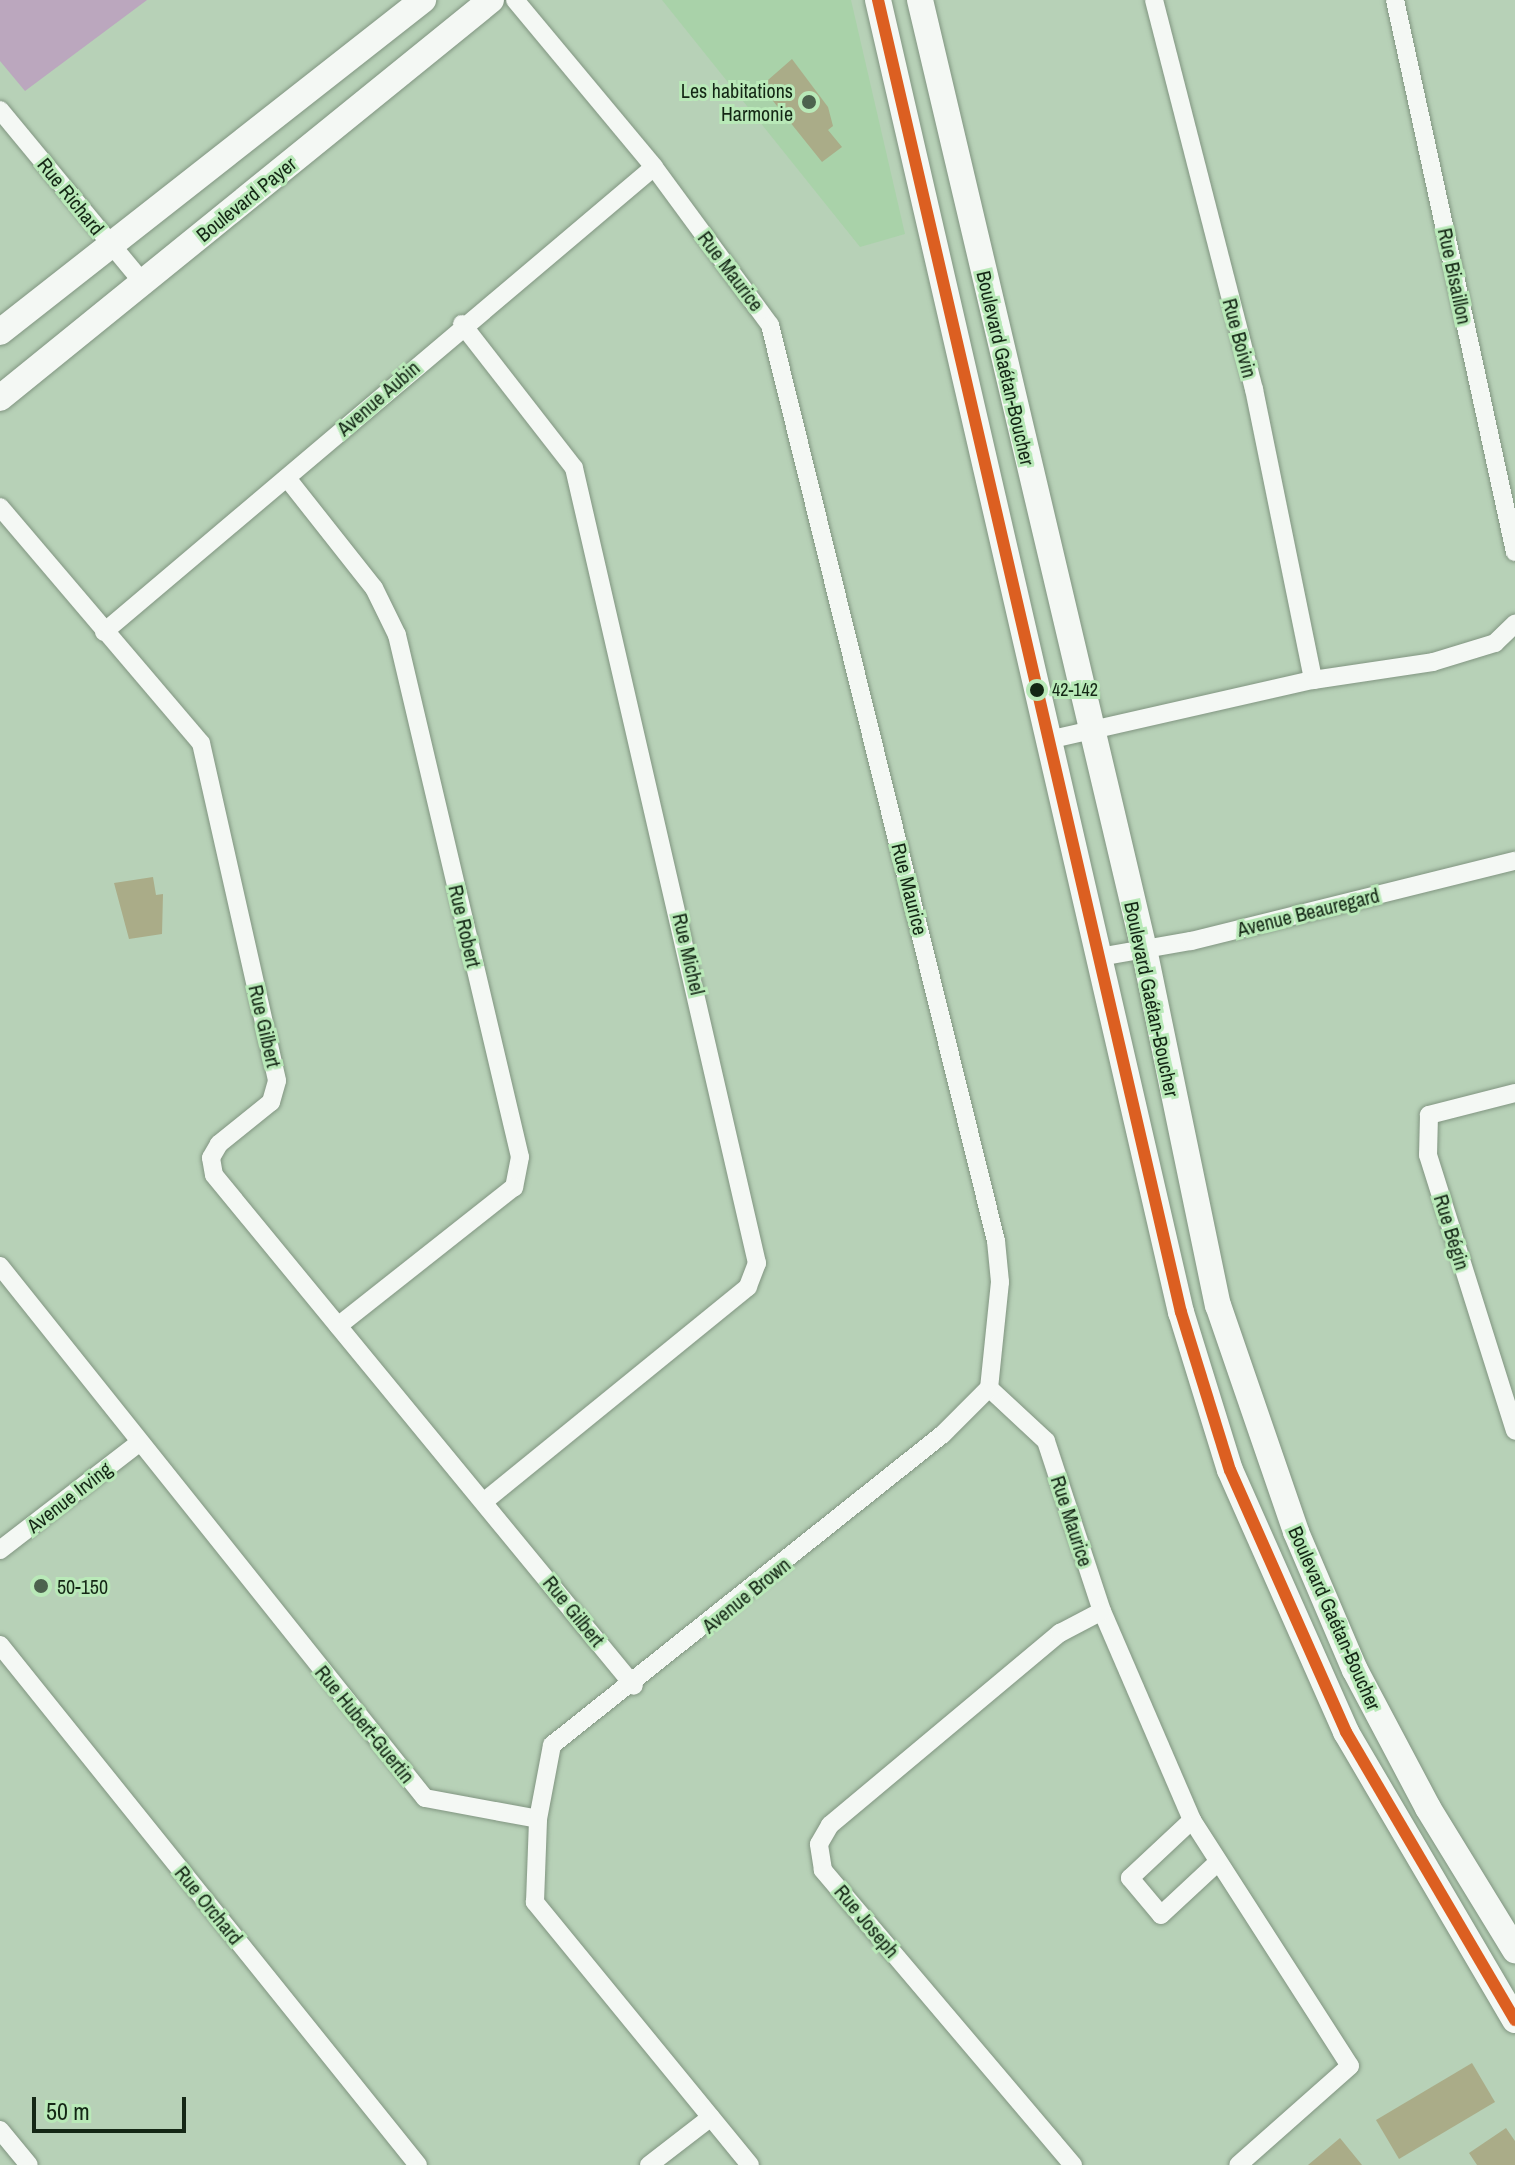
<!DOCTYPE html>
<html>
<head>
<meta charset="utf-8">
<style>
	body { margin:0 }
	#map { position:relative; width:1515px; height:2165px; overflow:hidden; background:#b7d1b7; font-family:"Archivo Narrow",sans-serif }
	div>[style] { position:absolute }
	.built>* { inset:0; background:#a9d2a9 }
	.green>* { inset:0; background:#bba7be }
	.building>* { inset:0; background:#aaac88 }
	.roads { filter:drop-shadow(0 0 2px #819581) drop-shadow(0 0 2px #819581) }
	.street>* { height:18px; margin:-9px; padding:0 9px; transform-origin:9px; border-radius:9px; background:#f4f8f4 }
	.secondary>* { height:26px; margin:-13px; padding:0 13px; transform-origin:13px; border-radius:13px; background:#f4f8f4 }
	.bus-1>* { height:12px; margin:-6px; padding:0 6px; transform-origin:6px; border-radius:6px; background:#dc5f21 }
	.dots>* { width:22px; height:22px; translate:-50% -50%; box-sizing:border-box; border:4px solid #b9e9b8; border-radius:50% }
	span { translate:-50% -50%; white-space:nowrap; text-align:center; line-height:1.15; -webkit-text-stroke:6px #b9e9b8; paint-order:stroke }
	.bus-label { font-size:18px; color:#142715 }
	.left { translate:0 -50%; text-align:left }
	.poi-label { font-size:20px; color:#142715 }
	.right { translate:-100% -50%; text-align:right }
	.street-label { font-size:20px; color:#142715 }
	.scale { position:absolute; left:32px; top:2097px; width:154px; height:36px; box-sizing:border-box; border:4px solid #142715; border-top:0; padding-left:10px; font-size:24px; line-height:28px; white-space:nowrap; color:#142715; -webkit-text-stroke:6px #b9e9b8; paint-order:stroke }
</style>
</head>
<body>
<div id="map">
	<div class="built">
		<div style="clip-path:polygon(662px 0,851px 0,905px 234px,860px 247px)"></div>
	</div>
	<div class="green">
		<div style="clip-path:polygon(0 0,147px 0,25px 91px,0 61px)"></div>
	</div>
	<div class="building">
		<div style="clip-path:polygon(792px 59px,828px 107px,833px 126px,828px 130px,842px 147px,822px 162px,761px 86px)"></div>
		<div style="clip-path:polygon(153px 877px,156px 895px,163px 894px,162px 934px,129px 939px,114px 883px)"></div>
		<div style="clip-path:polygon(1472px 2063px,1495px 2102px,1399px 2159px,1376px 2120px)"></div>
		<div style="clip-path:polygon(1506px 2128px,1515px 2141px,1515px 2165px,1477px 2165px,1469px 2153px)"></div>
		<div style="clip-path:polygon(1340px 2138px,1362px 2165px,1308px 2165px)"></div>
	</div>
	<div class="roads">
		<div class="street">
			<div style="left:515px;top:0;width:217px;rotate:50.2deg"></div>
			<div style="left:654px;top:167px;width:196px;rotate:53.7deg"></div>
			<div style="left:770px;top:325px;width:943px;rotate:76.14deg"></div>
			<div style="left:996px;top:1241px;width:41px;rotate:84.4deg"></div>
			<div style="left:1000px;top:1282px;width:107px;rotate:95.9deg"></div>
			<div style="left:1154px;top:0;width:402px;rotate:75.6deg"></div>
			<div style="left:1254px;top:389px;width:297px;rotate:78.5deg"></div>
			<div style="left:1395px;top:0;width:565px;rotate:77.74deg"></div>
			<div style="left:0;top:110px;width:224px;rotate:50.4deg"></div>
			<div style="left:462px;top:324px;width:182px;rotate:52.1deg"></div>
			<div style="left:574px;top:468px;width:816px;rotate:77.04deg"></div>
			<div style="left:757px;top:1263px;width:26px;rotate:111deg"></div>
			<div style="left:748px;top:1287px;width:339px;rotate:140.9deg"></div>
			<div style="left:287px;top:478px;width:140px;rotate:51.7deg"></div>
			<div style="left:374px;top:588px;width:52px;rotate:63.9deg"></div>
			<div style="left:397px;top:635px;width:536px;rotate:76.74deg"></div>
			<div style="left:520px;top:1157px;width:31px;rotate:101deg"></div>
			<div style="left:514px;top:1187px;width:224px;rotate:141.7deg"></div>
			<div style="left:0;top:507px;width:310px;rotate:49.6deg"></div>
			<div style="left:201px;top:743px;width:346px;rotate:77.3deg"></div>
			<div style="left:277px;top:1081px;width:22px;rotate:106deg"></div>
			<div style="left:271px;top:1102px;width:67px;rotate:141.1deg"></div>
			<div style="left:219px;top:1144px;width:16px;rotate:120deg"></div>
			<div style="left:211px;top:1158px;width:17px;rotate:80deg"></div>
			<div style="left:214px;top:1175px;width:661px;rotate:50.58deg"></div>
			<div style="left:104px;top:632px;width:720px;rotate:-40.21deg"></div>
			<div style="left:1048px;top:740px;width:272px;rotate:-12.8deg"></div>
			<div style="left:1313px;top:680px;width:121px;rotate:-8.5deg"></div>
			<div style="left:1433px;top:662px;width:65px;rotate:-17deg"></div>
			<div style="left:1495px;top:643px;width:28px;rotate:-44deg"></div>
			<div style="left:1099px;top:957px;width:93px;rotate:-9.9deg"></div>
			<div style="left:1191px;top:941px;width:334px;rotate:-13.9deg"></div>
			<div style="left:1515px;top:1093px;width:89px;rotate:165.7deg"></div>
			<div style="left:1429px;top:1115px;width:40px;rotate:91.4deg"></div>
			<div style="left:1428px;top:1155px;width:289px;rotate:72.5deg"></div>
			<div style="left:0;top:1266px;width:681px;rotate:51.38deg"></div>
			<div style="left:425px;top:1798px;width:115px;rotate:10.5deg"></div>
			<div style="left:989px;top:1388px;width:78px;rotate:42.9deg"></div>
			<div style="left:1046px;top:1441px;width:179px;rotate:71.8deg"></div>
			<div style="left:1102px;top:1611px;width:228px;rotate:66.7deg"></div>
			<div style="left:1192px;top:1820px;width:292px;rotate:57.3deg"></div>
			<div style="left:1350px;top:2066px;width:149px;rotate:138.5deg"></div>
			<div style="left:0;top:1550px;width:175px;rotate:-37.6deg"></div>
			<div style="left:0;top:1645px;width:667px;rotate:51.21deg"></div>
			<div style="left:1192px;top:1820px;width:85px;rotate:136.9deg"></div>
			<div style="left:1130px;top:1878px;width:48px;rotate:50deg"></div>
			<div style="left:1161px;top:1915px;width:78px;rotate:-42.9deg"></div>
			<div style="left:0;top:2130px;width:45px;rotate:50.4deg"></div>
			<div style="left:649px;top:2165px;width:78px;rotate:-37.7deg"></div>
			<div style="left:750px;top:2165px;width:340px;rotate:-129.3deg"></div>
			<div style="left:535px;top:1902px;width:83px;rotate:-87.9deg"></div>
			<div style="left:538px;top:1819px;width:75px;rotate:-79.3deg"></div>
			<div style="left:552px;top:1745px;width:498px;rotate:-38.5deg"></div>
			<div style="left:942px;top:1435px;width:66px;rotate:-45deg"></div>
			<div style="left:1073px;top:2165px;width:387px;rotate:-130.3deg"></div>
			<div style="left:823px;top:1870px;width:26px;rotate:-99deg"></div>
			<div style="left:819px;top:1844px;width:22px;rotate:-60deg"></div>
			<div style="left:830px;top:1825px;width:300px;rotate:-39.9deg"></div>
			<div style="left:1060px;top:1633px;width:47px;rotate:-27.6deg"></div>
		</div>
		<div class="secondary">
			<div style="left:878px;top:0;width:1347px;rotate:77deg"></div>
			<div style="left:1181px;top:1312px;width:165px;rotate:72.8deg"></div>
			<div style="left:1230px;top:1470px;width:287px;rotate:66.1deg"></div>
			<div style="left:1346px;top:1732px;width:334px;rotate:59.6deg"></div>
			<div style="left:920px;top:0;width:975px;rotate:76.72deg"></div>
			<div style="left:1144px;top:949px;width:364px;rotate:78.3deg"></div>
			<div style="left:1218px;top:1305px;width:240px;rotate:71deg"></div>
			<div style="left:1296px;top:1532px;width:150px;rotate:66.9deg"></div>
			<div style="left:1355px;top:1670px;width:156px;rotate:62.1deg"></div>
			<div style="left:1428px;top:1808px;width:167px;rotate:58.5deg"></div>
			<div style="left:0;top:332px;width:538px;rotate:-38.13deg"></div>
			<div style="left:0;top:398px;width:632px;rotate:-39.03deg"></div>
		</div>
	</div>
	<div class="bus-1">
		<div style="left:878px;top:0;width:1347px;rotate:77deg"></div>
		<div style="left:1181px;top:1312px;width:165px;rotate:72.8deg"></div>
		<div style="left:1230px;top:1470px;width:287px;rotate:66.1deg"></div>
		<div style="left:1346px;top:1732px;width:334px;rotate:59.6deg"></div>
	</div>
	<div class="dots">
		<div style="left:809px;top:102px;background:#4d624e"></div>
		<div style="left:1037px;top:690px;background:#142715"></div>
		<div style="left:41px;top:1586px;background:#4d624e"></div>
	</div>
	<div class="bus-label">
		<span class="left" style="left:1052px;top:690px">42-142</span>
	</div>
	<div class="poi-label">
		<span class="right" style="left:793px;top:102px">Les habitations<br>Harmonie</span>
		<span class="left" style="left:57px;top:1586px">50-150</span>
	</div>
	<div class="street-label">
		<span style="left:71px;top:196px;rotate:51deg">Rue Richard</span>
		<span style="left:246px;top:199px;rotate:-39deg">Boulevard Payer</span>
		<span style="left:731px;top:271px;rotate:53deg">Rue Maurice</span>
		<span style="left:1455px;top:276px;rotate:78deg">Rue Bisaillon</span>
		<span style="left:1240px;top:338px;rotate:75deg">Rue Boivin</span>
		<span style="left:1006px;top:368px;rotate:77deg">Boulevard Gaétan-Boucher</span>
		<span style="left:378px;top:398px;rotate:-41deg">Avenue Aubin</span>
		<span style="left:910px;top:889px;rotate:76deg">Rue Maurice</span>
		<span style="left:1308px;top:912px;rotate:-14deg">Avenue Beauregard</span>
		<span style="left:465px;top:926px;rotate:77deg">Rue Robert</span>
		<span style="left:689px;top:954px;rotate:77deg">Rue Michel</span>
		<span style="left:1152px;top:999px;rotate:78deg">Boulevard Gaétan-Boucher</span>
		<span style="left:265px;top:1026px;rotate:77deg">Rue Gilbert</span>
		<span style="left:1452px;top:1232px;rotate:73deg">Rue Bégin</span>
		<span style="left:69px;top:1497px;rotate:-38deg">Avenue Irving</span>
		<span style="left:1072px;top:1521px;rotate:72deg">Rue Maurice</span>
		<span style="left:746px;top:1595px;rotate:-39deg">Avenue Brown</span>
		<span style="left:574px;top:1611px;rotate:51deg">Rue Gilbert</span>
		<span style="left:1335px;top:1618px;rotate:66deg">Boulevard Gaétan-Boucher</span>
		<span style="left:365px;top:1724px;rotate:51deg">Rue Hubert-Guertin</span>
		<span style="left:209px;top:1905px;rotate:51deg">Rue Orchard</span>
		<span style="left:867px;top:1921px;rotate:50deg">Rue Joseph</span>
	</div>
	<div class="scale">50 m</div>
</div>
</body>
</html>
